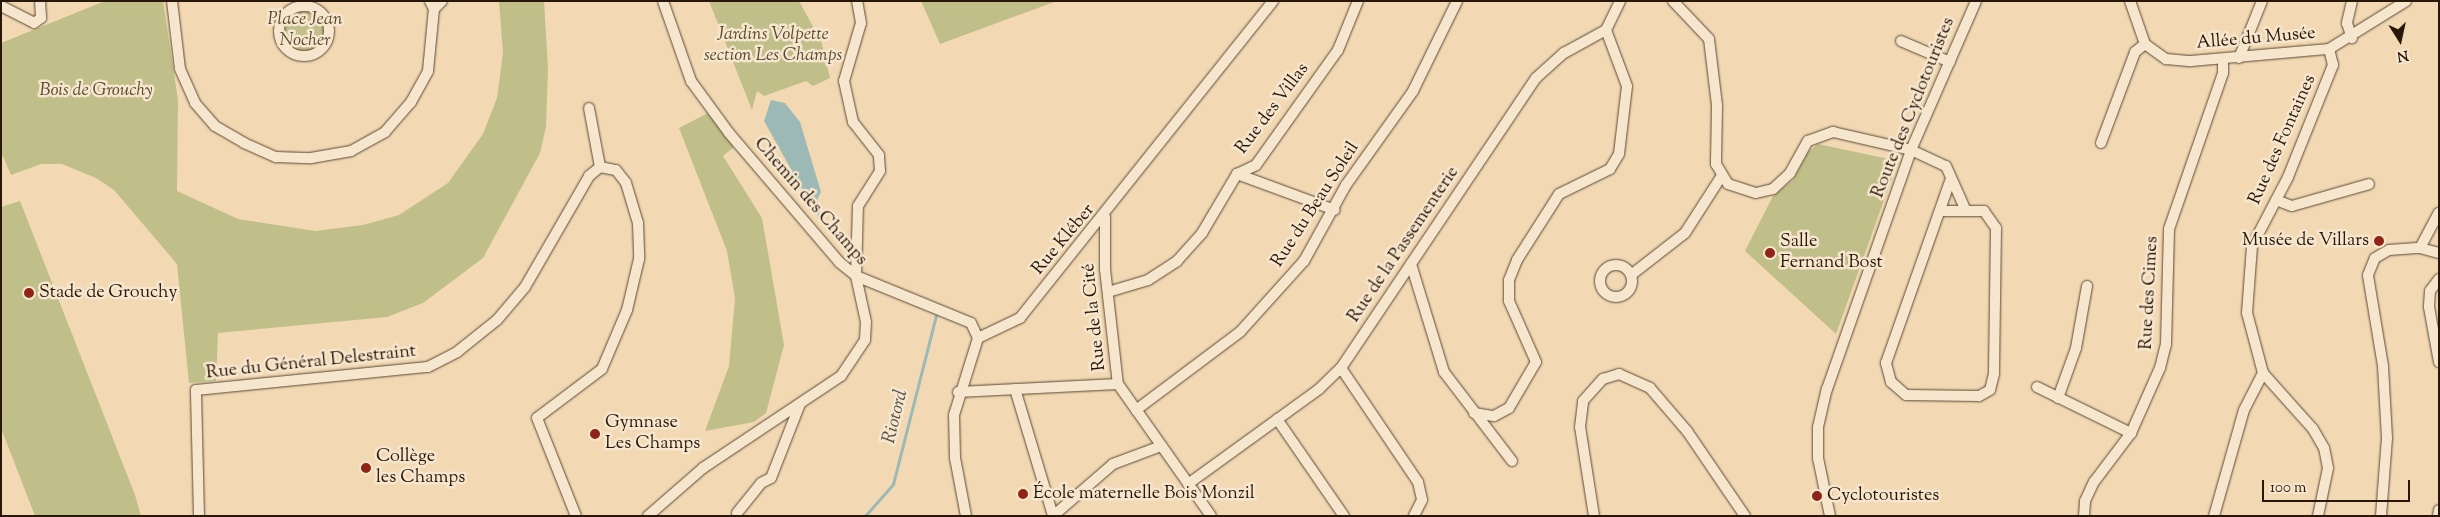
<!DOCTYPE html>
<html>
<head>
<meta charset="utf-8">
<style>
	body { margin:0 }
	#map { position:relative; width:2440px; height:517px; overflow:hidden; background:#f2d9b4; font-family:"Sorts Mill Goudy",serif }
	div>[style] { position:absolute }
	.green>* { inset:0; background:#c0be89 }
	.round { border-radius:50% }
	.water>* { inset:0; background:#9db9b6 }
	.stream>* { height:3px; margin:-1.5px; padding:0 1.5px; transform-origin:1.5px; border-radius:1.5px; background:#9db9b6 }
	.roads { filter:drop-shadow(0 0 1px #5b4834) drop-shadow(0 0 1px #5b4834) }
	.minor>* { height:10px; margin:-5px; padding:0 5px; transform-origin:5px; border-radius:5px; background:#f7e6ce }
	.minor>.ring { margin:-5px; padding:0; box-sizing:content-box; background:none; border:10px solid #f7e6ce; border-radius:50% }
	.dots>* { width:14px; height:14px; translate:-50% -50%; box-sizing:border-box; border:2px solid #f7e6ce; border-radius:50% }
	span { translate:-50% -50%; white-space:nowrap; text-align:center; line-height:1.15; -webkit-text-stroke:5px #f7e6ce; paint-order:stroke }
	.park-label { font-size:18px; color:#56492f; font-style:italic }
	.street-label { font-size:18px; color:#291709 }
	.poi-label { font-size:18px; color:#291709 }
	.right { translate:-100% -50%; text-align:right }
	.left { translate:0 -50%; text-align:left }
	.water-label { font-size:19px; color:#525046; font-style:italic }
	.frame { position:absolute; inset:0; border:2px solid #291709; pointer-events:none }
	.north { position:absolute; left:2375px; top:15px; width:50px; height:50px; -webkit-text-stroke:4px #f7e6ce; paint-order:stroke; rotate:170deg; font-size:14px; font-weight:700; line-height:20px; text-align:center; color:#291709 }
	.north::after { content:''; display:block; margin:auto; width:18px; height:22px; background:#291709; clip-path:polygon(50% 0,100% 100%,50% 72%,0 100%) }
	.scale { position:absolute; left:2262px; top:480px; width:148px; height:22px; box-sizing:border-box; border:2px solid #291709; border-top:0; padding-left:6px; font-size:15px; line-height:18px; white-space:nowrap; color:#291709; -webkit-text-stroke:4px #f7e6ce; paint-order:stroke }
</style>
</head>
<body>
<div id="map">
	<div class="green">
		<div style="clip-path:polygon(105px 1px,163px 1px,178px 100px,177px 191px,238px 219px,315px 231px,363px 225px,399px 215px,448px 183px,483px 134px,497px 98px,503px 53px,499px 1px,544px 1px,548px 68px,546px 127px,540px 153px,483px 258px,423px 303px,387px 317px,218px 333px,216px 381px,189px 383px,177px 264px,114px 190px,96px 178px,62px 164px,41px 164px,11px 175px,1px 152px,1px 43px)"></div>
		<div style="clip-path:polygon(709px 1px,799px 1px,821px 41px,830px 78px,813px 86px,806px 81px,764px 96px,757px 91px,752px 110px)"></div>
		<div style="clip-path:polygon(921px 1px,1057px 1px,940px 44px)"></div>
		<div class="round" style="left:284px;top:10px;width:42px;height:42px"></div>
		<div style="clip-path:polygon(708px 113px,734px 147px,723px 156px,762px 218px,784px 345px,766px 413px,754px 422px,705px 431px,729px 366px,735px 298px,727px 251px,679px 128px)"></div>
		<div style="clip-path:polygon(1818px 144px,1898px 161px,1836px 334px,1745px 251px,1773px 196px,1793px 180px,1808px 152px)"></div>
		<div style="clip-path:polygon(20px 201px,135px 495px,141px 516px,35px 516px,1px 428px,1px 207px)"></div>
	</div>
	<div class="water">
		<div style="clip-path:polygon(771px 100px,785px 103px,800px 122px,821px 192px,816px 202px,810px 203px,764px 121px)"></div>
	</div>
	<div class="stream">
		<div style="left:816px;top:202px;width:14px;rotate:78deg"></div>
		<div style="left:865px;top:516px;width:43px;rotate:-48.8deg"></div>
		<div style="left:893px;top:484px;width:174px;rotate:-75.7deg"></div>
	</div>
	<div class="roads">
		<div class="minor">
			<div style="left:172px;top:1px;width:68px;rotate:83.3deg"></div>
			<div style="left:180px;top:69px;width:37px;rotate:66deg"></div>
			<div style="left:195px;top:103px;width:30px;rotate:49deg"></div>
			<div style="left:215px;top:126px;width:34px;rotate:30deg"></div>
			<div style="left:244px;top:143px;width:35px;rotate:24deg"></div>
			<div style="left:276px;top:157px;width:35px;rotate:2deg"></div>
			<div style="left:311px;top:158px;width:41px;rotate:-9.9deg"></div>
			<div style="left:351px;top:151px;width:39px;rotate:-29deg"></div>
			<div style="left:385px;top:132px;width:40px;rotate:-49deg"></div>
			<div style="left:411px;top:102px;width:35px;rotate:-61deg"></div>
			<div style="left:428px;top:71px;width:62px;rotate:-84.5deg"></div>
			<div style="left:434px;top:9px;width:9px;rotate:-117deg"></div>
			<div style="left:663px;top:1px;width:85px;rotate:70.7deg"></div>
			<div style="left:691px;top:81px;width:64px;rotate:53.8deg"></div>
			<div style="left:729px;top:133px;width:170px;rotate:49.5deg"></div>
			<div style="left:839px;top:262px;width:22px;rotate:39deg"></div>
			<div style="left:856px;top:276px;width:124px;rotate:22.2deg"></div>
			<div style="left:971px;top:323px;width:17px;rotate:65deg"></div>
			<div style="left:1673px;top:1px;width:52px;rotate:46.5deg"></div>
			<div style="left:1709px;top:39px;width:66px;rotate:83.1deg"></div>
			<div style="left:1717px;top:105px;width:59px;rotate:91deg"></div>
			<div style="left:1716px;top:164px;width:23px;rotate:59deg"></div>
			<div style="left:1728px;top:184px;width:29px;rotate:18deg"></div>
			<div style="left:1756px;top:193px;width:17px;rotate:-13deg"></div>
			<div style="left:1773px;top:189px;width:23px;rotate:-43deg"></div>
			<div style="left:1790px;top:173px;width:37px;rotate:-61deg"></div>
			<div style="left:1808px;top:141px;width:27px;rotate:-20deg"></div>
			<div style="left:1833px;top:132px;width:80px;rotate:13deg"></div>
			<div style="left:1911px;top:150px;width:38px;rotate:25deg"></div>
			<div style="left:1946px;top:166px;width:49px;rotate:66deg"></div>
			<div style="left:2130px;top:1px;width:46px;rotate:70.8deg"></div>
			<div style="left:2145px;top:44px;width:26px;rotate:36deg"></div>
			<div style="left:2166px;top:59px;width:25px;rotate:5deg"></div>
			<div style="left:2191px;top:61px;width:139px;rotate:-5deg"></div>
			<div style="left:2329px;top:49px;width:91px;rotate:-31.9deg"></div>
			<div style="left:2352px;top:1px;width:23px;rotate:103deg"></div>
			<div style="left:2347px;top:23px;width:16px;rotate:72deg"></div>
			<div class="ring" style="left:279px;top:6px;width:40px;height:40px"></div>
			<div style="left:1px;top:6px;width:37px;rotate:27deg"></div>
			<div style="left:34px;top:23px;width:9px;rotate:-36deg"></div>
			<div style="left:41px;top:18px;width:17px;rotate:-93deg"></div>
			<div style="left:434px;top:9px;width:11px;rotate:-45deg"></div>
			<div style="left:1901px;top:41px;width:53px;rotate:23.2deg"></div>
			<div style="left:2239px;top:58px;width:61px;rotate:-68deg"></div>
			<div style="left:589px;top:108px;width:60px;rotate:79.4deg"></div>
			<div style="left:2101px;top:143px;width:97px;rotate:-69.5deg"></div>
			<div style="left:2135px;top:52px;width:13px;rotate:-39deg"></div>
			<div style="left:1237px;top:174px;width:104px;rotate:20.2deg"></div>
			<div style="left:2276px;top:200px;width:17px;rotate:21deg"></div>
			<div style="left:2292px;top:206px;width:80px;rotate:-15.9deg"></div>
			<div style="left:1940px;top:211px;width:44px"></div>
			<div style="left:1984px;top:211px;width:21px;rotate:55deg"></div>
			<div style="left:1996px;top:228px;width:146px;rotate:90.8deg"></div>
			<div style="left:1994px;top:374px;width:16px;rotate:104deg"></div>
			<div style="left:1990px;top:390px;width:13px;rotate:151deg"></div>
			<div style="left:1979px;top:396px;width:73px;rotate:-179.2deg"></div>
			<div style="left:1906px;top:395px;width:20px;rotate:-139deg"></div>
			<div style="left:1891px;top:382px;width:20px;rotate:-105deg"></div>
			<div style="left:1886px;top:363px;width:196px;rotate:-70.6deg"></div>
			<div style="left:1105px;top:217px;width:52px;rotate:90deg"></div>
			<div style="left:1105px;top:269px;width:116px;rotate:83.6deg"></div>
			<div style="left:1118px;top:384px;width:161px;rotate:54.8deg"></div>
			<div style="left:2420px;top:248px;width:40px;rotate:-62deg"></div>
			<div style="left:1411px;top:264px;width:113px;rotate:73deg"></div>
			<div style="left:1444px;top:372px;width:112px;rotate:52.6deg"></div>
			<div class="ring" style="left:1600px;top:265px;width:22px;height:22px"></div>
			<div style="left:1631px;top:275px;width:68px;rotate:-37.9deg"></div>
			<div style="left:1685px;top:233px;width:67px;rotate:-57.3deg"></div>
			<div style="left:2439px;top:279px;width:15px;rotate:127deg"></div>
			<div style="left:2430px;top:291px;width:16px;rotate:94deg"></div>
			<div style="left:2429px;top:307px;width:56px;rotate:79.7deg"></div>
			<div style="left:1108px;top:292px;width:42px;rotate:-16.7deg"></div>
			<div style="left:1148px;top:280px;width:35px;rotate:-33deg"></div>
			<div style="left:1177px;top:261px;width:38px;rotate:-48deg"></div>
			<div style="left:1202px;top:233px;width:69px;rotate:-59.3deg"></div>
			<div style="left:1237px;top:174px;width:21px;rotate:-25deg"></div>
			<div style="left:1256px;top:165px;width:141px;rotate:-54.5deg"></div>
			<div style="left:1338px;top:50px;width:53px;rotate:-67.8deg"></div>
			<div style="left:1341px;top:368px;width:138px;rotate:56deg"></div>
			<div style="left:1418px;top:482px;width:18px;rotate:77deg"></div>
			<div style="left:1422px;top:500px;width:18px;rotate:117deg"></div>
			<div style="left:2037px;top:387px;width:105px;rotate:26.1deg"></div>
			<div style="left:1015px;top:389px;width:133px;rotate:73.3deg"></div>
			<div style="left:958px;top:392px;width:160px;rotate:-2.9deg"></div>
			<div style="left:2058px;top:398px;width:53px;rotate:-70.2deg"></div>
			<div style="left:2076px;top:348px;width:63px;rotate:-79.9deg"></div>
			<div style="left:1136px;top:410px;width:130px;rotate:-36.9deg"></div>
			<div style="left:1240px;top:332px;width:96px;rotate:-48deg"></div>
			<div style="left:1304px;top:261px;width:87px;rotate:-61.1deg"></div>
			<div style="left:1346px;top:185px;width:115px;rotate:-54.5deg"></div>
			<div style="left:1413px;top:91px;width:100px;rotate:-63.9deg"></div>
			<div style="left:1474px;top:413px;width:20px;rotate:9deg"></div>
			<div style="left:1494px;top:416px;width:17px;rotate:-28deg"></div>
			<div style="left:1509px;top:408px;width:53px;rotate:-59.6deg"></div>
			<div style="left:1536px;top:362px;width:67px;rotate:-113.9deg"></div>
			<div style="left:1509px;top:301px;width:21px;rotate:-90deg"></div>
			<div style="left:1509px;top:280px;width:22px;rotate:-68deg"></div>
			<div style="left:1517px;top:260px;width:78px;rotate:-57.5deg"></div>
			<div style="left:1559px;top:194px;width:57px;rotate:-26.1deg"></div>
			<div style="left:1610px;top:169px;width:17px;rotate:-59deg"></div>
			<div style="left:1619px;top:154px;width:68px;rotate:-83.3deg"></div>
			<div style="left:1627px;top:86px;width:60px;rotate:-110.6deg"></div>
			<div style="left:1277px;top:419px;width:118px;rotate:55.4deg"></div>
			<div style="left:1188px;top:484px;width:162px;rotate:-35.9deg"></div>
			<div style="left:1319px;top:389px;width:30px;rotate:-44deg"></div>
			<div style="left:1341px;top:368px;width:349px;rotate:-56.1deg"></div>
			<div style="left:1536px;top:78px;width:38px;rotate:-42deg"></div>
			<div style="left:1564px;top:53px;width:48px;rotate:-28.7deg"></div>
			<div style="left:1606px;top:30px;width:32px;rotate:-64deg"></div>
			<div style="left:737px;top:513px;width:38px;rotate:-51deg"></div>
			<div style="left:761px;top:483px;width:11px;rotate:-27deg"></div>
			<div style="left:771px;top:478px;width:79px;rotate:-68.6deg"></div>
			<div style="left:199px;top:516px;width:126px;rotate:-91.4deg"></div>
			<div style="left:196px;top:390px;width:233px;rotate:-5.7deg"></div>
			<div style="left:428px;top:367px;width:33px;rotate:-27deg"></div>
			<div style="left:457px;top:352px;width:51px;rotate:-38.7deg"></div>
			<div style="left:497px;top:320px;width:43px;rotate:-49.7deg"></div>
			<div style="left:525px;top:287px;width:128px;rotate:-60deg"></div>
			<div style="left:589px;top:176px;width:14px;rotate:-39deg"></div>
			<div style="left:600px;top:167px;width:16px;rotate:11deg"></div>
			<div style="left:616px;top:170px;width:16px;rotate:52deg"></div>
			<div style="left:626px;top:183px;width:42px;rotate:73.3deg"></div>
			<div style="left:638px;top:223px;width:36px;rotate:88deg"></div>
			<div style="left:639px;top:259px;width:52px;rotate:103.2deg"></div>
			<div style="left:627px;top:310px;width:64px;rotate:113deg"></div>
			<div style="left:602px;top:369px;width:81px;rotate:143deg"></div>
			<div style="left:537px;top:418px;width:105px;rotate:68.3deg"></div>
			<div style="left:648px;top:516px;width:73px;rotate:-41.1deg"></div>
			<div style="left:703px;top:468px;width:166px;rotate:-33.7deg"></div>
			<div style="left:841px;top:376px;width:43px;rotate:-56.3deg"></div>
			<div style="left:865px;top:340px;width:18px;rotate:-87deg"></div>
			<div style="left:866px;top:322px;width:47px;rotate:-102.3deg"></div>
			<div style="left:856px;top:276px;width:70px;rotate:-88.4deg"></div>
			<div style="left:858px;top:206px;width:41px;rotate:-57.8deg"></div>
			<div style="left:880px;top:171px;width:16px;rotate:-94deg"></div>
			<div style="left:879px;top:155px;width:42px;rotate:-128.2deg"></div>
			<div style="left:853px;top:122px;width:42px;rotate:-102.4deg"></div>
			<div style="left:844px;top:81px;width:60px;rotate:-73.7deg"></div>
			<div style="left:861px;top:23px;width:22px;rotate:-100deg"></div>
			<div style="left:966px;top:516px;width:59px;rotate:-100.7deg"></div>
			<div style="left:955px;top:458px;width:43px;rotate:-91.3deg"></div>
			<div style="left:954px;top:415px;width:81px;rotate:-72.7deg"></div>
			<div style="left:978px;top:338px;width:47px;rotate:-25.5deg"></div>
			<div style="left:1020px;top:318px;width:406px;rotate:-51.4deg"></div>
			<div style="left:1053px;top:516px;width:79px;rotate:-40.9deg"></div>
			<div style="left:1113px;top:464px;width:51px;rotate:-20.6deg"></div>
			<div style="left:1594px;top:516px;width:90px;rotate:-98.9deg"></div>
			<div style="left:1580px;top:427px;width:26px;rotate:-83deg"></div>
			<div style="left:1583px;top:401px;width:30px;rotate:-48deg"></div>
			<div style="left:1603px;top:379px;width:17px;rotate:-17deg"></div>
			<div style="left:1619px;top:374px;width:34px;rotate:24deg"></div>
			<div style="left:1650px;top:388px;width:57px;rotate:49.3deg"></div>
			<div style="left:1687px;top:431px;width:103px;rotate:55.7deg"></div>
			<div style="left:1830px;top:516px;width:59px;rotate:-101.7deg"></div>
			<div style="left:1818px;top:458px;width:31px;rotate:-90deg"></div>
			<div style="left:1818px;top:427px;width:39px;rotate:-77deg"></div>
			<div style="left:1827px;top:389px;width:253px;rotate:-70.6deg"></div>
			<div style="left:1911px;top:150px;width:163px;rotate:-66.4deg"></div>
			<div style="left:2084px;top:516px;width:15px;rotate:-86deg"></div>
			<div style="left:2085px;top:501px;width:21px;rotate:-65deg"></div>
			<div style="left:2094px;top:482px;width:61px;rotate:-52.9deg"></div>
			<div style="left:2131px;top:433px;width:71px;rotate:-66deg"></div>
			<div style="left:2160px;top:368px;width:25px;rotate:-76deg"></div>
			<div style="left:2166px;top:344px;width:115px;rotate:-88.5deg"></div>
			<div style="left:2169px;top:229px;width:165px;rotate:-70.9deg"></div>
			<div style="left:2223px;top:73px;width:14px;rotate:-90deg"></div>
			<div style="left:2214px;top:516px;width:110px;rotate:-74.2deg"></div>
			<div style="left:2244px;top:410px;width:42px;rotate:-62.8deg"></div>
			<div style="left:2318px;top:516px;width:49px;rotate:-78.2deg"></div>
			<div style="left:2328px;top:468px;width:20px;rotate:-101deg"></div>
			<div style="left:2324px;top:448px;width:22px;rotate:-120deg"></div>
			<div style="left:2313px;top:429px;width:75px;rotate:-131.8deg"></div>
			<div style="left:2263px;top:373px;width:62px;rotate:-104.9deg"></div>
			<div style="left:2247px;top:313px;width:67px;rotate:-85.7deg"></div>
			<div style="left:2252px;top:246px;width:78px;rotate:-62.4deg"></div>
			<div style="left:2288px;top:177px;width:121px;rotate:-68.1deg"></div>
			<div style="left:2333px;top:65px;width:16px;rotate:-104deg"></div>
			<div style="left:2381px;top:516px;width:78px;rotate:-85.6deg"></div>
			<div style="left:2387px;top:438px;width:72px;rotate:-93.2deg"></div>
			<div style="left:2383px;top:366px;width:92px;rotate:-99.4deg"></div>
			<div style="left:2368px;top:275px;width:18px;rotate:-68deg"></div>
			<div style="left:2375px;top:258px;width:16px;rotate:-30deg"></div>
			<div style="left:2389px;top:250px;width:31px;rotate:-4deg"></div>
			<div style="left:2420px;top:248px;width:20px;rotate:15deg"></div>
			<div style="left:2438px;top:516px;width:6px;rotate:-81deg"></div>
		</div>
	</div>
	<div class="dots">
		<div style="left:2379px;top:241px;background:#8f2418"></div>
		<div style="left:1770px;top:253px;background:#8f2418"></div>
		<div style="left:29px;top:293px;background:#8f2418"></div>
		<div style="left:595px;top:434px;background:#8f2418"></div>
		<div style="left:366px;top:468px;background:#8f2418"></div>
		<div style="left:1023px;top:494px;background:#8f2418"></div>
		<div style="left:1817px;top:496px;background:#8f2418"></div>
	</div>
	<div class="park-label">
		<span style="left:305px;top:31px">Place Jean<br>Nocher</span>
		<span style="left:773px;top:46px">Jardins Volpette<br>section Les Champs</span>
		<span style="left:96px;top:91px">Bois de Grouchy</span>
	</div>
	<div class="street-label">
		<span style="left:2256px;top:39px;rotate:-5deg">Allée du Musée</span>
		<span style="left:1914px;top:108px;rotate:-68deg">Route des Cyclotouristes</span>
		<span style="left:1273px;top:109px;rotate:-53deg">Rue des Villas</span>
		<span style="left:2283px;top:140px;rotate:-66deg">Rue des Fontaines</span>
		<span style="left:810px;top:202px;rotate:49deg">Chemin des Champs</span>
		<span style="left:1316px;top:205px;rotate:-57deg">Rue du Beau Soleil</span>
		<span style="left:1064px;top:240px;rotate:-50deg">Rue Kléber</span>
		<span style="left:1404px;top:245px;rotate:-56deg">Rue de la Passementerie</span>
		<span style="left:2150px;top:293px;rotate:-87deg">Rue des Cimes</span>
		<span style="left:1095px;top:317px;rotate:-96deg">Rue de la Cité</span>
		<span style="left:311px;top:363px;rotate:-6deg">Rue du Général Delestraint</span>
	</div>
	<div class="poi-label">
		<span class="right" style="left:2369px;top:241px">Musée de Villars</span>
		<span class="left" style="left:1780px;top:253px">Salle<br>Fernand Bost</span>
		<span class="left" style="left:39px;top:293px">Stade de Grouchy</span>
		<span class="left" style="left:605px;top:434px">Gymnase<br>Les Champs</span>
		<span class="left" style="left:376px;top:468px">Collège<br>les Champs</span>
		<span class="left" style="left:1033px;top:494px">École maternelle Bois Monzil</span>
		<span class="left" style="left:1827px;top:496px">Cyclotouristes</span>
	</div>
	<div class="water-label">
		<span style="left:896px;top:417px;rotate:-76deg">Riotord</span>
	</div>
	<div class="frame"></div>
	<div class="north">N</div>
	<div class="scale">100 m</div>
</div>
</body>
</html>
